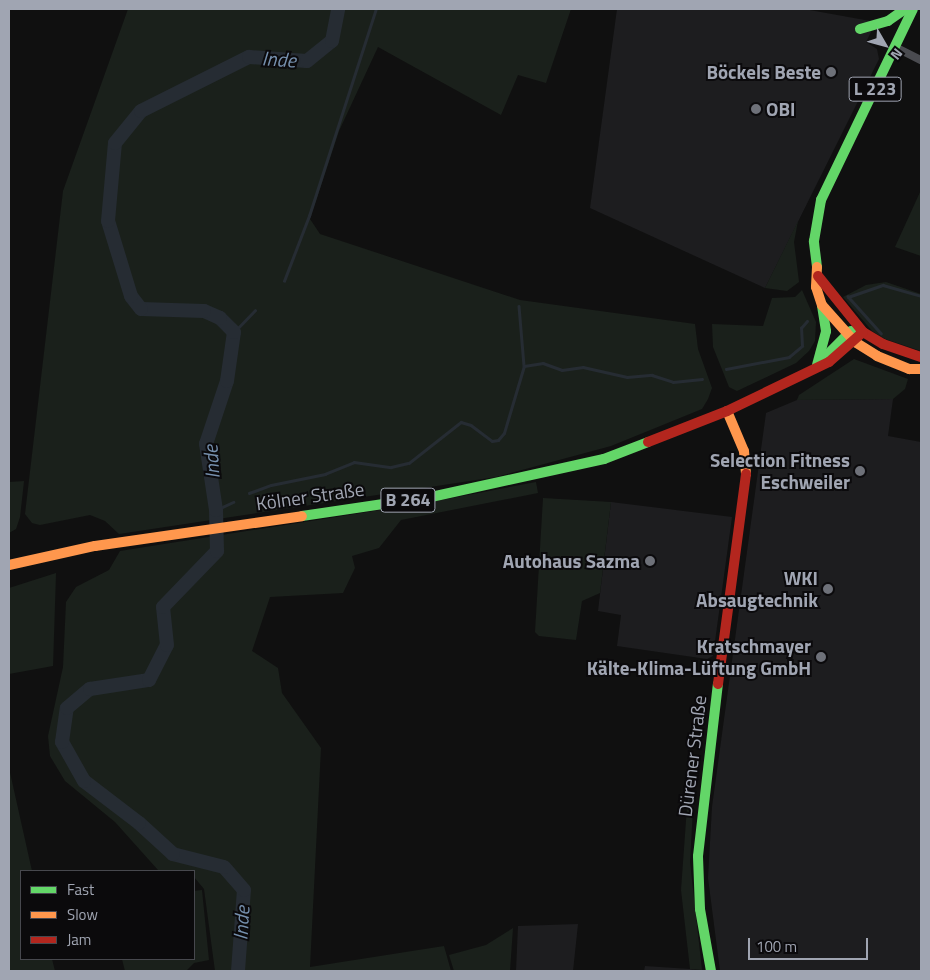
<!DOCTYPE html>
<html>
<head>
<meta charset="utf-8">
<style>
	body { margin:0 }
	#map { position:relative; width:930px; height:980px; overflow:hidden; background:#101010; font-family:"Titillium Web",sans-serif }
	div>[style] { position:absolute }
	.built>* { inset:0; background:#1d1d1f }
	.green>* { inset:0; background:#1a201b }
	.stream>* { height:2.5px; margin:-1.25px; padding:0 1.25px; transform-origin:1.25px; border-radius:1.25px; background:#262c33 }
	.river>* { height:14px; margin:-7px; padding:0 7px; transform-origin:7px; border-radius:7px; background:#262c33 }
	.street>* { height:8px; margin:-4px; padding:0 4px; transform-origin:4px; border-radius:4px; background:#4a4b50 }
	.fast>* { height:10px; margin:-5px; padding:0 5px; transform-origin:5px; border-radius:5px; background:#63d668 }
	.slow>* { height:10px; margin:-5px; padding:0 5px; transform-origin:5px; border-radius:5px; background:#ff974d }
	.jam>* { height:10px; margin:-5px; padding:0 5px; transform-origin:5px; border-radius:5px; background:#b3261e }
	.dots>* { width:14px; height:14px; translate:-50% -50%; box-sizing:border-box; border:2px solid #0b0a0c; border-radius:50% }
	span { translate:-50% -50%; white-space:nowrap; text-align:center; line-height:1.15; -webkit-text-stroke:4px #0b0a0c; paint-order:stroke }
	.shield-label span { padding:1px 4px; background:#0b0a0c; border:1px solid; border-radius:4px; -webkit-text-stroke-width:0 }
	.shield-label { font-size:18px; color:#a0a5b2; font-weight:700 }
	.poi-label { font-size:19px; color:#a0a5b2; font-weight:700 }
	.right { translate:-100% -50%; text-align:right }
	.left { translate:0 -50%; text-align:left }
	.street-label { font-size:19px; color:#a0a5b2 }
	.water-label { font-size:20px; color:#7690ae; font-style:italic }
	.frame { position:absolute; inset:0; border:10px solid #a0a5b2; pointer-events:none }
	.legend { position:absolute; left:20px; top:870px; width:175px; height:90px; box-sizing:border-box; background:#0b0a0c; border:1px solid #47484e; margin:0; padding:6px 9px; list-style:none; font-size:15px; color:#a0a5b2 }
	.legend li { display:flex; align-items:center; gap:10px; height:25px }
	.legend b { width:25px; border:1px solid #47484e }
	.north { position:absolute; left:860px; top:20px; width:50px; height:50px; -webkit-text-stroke:4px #0b0a0c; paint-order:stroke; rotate:128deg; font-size:14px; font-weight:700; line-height:20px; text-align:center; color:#a0a5b2 }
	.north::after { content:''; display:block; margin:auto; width:18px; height:22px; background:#a0a5b2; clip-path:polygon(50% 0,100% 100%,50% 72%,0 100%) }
	.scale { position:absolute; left:748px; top:938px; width:120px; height:22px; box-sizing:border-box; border:2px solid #a0a5b2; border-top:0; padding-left:6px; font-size:15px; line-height:18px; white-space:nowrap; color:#a0a5b2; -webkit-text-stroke:4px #0b0a0c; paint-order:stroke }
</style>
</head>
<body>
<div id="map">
	<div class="built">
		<div style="clip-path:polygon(617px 9px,804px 9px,876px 22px,866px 42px,877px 49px,879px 59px,765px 288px,590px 208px)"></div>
		<div style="clip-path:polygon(893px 399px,888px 436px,921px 442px,921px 971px,720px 971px,708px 878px,712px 807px,766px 413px,797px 400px)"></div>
		<div style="clip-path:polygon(611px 502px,732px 517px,713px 656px,707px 659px,617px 646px,621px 615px,598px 611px)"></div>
		<div style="clip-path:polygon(578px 924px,573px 971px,516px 971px,518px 926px)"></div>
		<div style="clip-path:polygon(645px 966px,690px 969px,702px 971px,644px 971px)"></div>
	</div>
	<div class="green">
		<div style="clip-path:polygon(128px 9px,571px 9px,546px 83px,518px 75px,501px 115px,378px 47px,339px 131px,310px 219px,320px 234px,520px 300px,695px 324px,698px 349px,712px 388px,708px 399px,702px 409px,611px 446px,496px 477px,119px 534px,105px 521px,90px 515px,40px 525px,32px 523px,25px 514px,63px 191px)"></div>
		<div style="clip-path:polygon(921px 190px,921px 256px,895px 247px)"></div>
		<div style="clip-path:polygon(798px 221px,794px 242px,799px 282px,787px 291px,765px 288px)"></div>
		<div style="clip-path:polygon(886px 282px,921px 294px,921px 351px,885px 339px,872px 331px,843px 297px,866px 285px)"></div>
		<div style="clip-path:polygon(802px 290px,816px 322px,815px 341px,809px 351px,796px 363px,737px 391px,729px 387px,713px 347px,712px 324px,763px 326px,772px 298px,795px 297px)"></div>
		<div style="clip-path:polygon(854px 359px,908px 379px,905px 389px,893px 399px,797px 400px,799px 395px)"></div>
		<div style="clip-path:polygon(24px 481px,20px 517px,16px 529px,9px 533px,9px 482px)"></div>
		<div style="clip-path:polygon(536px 482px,538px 493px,401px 520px,379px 548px,352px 556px,355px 568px,343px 593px,270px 597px,252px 651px,278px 668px,282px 693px,321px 748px,310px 967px,444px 946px,451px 971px,215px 971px,204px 889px,194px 877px,194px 871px,158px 870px,115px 822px,65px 781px,50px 756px,48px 736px,63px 667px,66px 602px,76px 587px,109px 570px,120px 551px,431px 502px)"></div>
		<div style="clip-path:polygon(543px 498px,611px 502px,600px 593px,582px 601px,576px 640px,539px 636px,535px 632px)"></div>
		<div style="clip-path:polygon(56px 573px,53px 666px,9px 674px,9px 588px)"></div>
		<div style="clip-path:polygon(9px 768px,32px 871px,21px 871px,21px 959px,52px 959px,55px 971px,9px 971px)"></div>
		<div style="clip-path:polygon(694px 791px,690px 862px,702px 970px,690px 969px,681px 890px,688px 793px)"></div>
		<div style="clip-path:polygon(202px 890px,209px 960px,194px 963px,186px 971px,125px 971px,122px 959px,194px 959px,194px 891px)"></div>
		<div style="clip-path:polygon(513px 928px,510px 971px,454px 971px,449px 955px,486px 945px)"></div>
	</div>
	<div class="stream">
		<div style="left:284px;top:281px;width:70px;rotate:-69deg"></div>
		<div style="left:309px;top:216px;width:218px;rotate:-72.1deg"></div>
		<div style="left:519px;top:306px;width:60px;rotate:85.2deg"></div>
		<div style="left:234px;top:332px;width:30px;rotate:-46deg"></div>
		<div style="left:881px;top:334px;width:50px;rotate:-131.7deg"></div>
		<div style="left:848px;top:297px;width:37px;rotate:-19deg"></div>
		<div style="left:883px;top:285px;width:40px;rotate:16deg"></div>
		<div style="left:726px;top:369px;width:64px;rotate:-10.8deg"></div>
		<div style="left:789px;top:357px;width:17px;rotate:-40deg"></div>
		<div style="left:802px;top:346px;width:18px;rotate:-93deg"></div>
		<div style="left:801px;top:328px;width:9px;rotate:-49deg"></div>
		<div style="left:249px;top:493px;width:23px;rotate:-20deg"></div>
		<div style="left:271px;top:485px;width:55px;rotate:-11.5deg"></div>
		<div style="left:325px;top:474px;width:31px;rotate:-22deg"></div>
		<div style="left:354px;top:462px;width:37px;rotate:8deg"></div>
		<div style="left:391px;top:467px;width:18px;rotate:-13deg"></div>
		<div style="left:409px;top:463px;width:66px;rotate:-38.3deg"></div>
		<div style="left:461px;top:422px;width:10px;rotate:17deg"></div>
		<div style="left:471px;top:425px;width:26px;rotate:37deg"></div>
		<div style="left:492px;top:441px;width:6px;rotate:-9deg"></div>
		<div style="left:498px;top:440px;width:9px;rotate:-49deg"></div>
		<div style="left:504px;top:433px;width:70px;rotate:-73.4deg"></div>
		<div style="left:524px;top:366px;width:19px;rotate:-9deg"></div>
		<div style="left:543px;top:363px;width:20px;rotate:20deg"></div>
		<div style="left:562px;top:370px;width:21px;rotate:-8deg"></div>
		<div style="left:583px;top:367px;width:45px;rotate:12.8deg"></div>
		<div style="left:627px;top:377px;width:25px;rotate:-5deg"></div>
		<div style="left:652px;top:375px;width:22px;rotate:18deg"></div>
		<div style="left:673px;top:382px;width:29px;rotate:-6deg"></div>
		<div style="left:216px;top:510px;width:19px;rotate:-25deg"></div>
	</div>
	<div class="river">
		<div style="left:238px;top:971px;width:81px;rotate:-85.8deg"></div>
		<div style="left:244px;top:890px;width:30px;rotate:-131deg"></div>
		<div style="left:224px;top:867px;width:53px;rotate:-165.7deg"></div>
		<div style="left:173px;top:854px;width:46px;rotate:-137.6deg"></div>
		<div style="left:139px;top:823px;width:69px;rotate:-142.6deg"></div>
		<div style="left:84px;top:781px;width:45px;rotate:-119.4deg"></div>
		<div style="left:62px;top:742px;width:34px;rotate:-82deg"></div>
		<div style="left:67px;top:708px;width:30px;rotate:-40deg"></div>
		<div style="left:90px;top:689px;width:60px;rotate:-8.7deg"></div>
		<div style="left:149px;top:680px;width:39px;rotate:-63deg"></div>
		<div style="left:167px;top:645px;width:38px;rotate:-96deg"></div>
		<div style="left:163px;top:607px;width:78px;rotate:-46deg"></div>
		<div style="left:217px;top:551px;width:41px;rotate:-91.4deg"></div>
		<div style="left:216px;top:510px;width:67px;rotate:-98.6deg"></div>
		<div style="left:206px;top:444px;width:66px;rotate:-71.6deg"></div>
		<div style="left:227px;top:381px;width:49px;rotate:-81.9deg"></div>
		<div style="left:234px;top:332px;width:20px;rotate:-135deg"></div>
		<div style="left:220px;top:318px;width:17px;rotate:-156deg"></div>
		<div style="left:204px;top:311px;width:63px;rotate:-178.2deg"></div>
		<div style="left:141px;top:309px;width:16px;rotate:-128deg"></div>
		<div style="left:131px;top:296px;width:78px;rotate:-107deg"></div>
		<div style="left:108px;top:221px;width:78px;rotate:-84.9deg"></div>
		<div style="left:115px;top:143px;width:41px;rotate:-50.9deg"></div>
		<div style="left:141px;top:111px;width:121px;rotate:-26.6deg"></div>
		<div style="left:249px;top:57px;width:58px;rotate:3.9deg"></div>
		<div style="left:307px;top:61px;width:32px;rotate:-39deg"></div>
		<div style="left:332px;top:41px;width:33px;rotate:-79deg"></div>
	</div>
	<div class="street">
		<div style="left:895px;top:47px;width:29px;rotate:27deg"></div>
	</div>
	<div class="fast">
		<div style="left:860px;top:29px;width:29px;rotate:-16deg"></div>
		<div style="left:888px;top:21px;width:21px;rotate:-35deg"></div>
		<div style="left:817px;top:267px;width:26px;rotate:-97deg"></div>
		<div style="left:814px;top:241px;width:42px;rotate:-80.3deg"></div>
		<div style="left:821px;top:200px;width:212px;rotate:-64.3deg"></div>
		<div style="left:820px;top:362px;width:44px;rotate:-45deg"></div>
		<div style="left:817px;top:365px;width:35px;rotate:-75deg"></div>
		<div style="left:826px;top:331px;width:25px;rotate:-99deg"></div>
		<div style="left:302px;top:516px;width:130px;rotate:-8.4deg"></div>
		<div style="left:431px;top:497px;width:177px;rotate:-12.4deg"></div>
		<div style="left:604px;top:459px;width:47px;rotate:-21.1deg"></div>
		<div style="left:711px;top:971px;width:63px;rotate:-100.1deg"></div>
		<div style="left:700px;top:909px;width:53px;rotate:-92.2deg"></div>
		<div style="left:698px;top:856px;width:173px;rotate:-83.4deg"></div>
	</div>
	<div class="slow">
		<div style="left:817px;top:267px;width:20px;rotate:93deg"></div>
		<div style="left:816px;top:287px;width:19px;rotate:72deg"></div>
		<div style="left:822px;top:305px;width:50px;rotate:48.3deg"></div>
		<div style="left:855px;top:342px;width:26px;rotate:32deg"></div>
		<div style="left:877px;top:356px;width:35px;rotate:22deg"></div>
		<div style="left:909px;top:369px;width:12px"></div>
		<div style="left:727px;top:411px;width:43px;rotate:67deg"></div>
		<div style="left:744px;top:451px;width:23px;rotate:85deg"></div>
		<div style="left:9px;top:565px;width:88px;rotate:-12.5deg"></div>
		<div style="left:95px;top:546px;width:209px;rotate:-8.2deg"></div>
	</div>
	<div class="jam">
		<div style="left:818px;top:276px;width:72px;rotate:51.2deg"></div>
		<div style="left:863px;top:332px;width:23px;rotate:31deg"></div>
		<div style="left:883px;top:344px;width:40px;rotate:18.9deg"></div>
		<div style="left:648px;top:442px;width:85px;rotate:-21.4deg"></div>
		<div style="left:727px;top:411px;width:113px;rotate:-25.7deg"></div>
		<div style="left:829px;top:362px;width:45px;rotate:-41.4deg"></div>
		<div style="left:718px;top:684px;width:212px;rotate:-82.4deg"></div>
	</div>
	<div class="dots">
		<div style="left:831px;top:72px;background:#6e7179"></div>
		<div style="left:756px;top:109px;background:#6e7179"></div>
		<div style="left:860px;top:471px;background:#6e7179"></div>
		<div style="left:650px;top:561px;background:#6e7179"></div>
		<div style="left:828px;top:589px;background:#6e7179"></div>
		<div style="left:821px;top:657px;background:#6e7179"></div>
	</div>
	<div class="shield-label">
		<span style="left:875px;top:89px">L 223</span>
		<span style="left:408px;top:500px">B 264</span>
	</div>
	<div class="poi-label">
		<span class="right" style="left:821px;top:72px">Böckels Beste</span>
		<span class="left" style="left:766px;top:109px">OBI</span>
		<span class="right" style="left:850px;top:471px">Selection Fitness<br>Eschweiler</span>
		<span class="right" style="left:640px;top:561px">Autohaus Sazma</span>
		<span class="right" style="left:818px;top:589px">WKI<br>Absaugtechnik</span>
		<span class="right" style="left:811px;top:657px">Kratschmayer<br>Kälte-Klima-Lüftung GmbH</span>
	</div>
	<div class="street-label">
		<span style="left:310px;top:496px;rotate:-8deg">Kölner Straße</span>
		<span style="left:692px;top:756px;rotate:-83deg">Dürener Straße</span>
	</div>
	<div class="water-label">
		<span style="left:279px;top:59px;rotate:4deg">Inde</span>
		<span style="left:211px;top:462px;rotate:-94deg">Inde</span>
		<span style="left:241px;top:923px;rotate:-86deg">Inde</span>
	</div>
	<div class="frame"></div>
	<ul class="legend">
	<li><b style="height:6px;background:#63d668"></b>Fast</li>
	<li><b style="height:6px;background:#ff974d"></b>Slow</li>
	<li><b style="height:6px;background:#b3261e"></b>Jam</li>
	</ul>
	<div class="north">N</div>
	<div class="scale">100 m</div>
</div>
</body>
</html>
